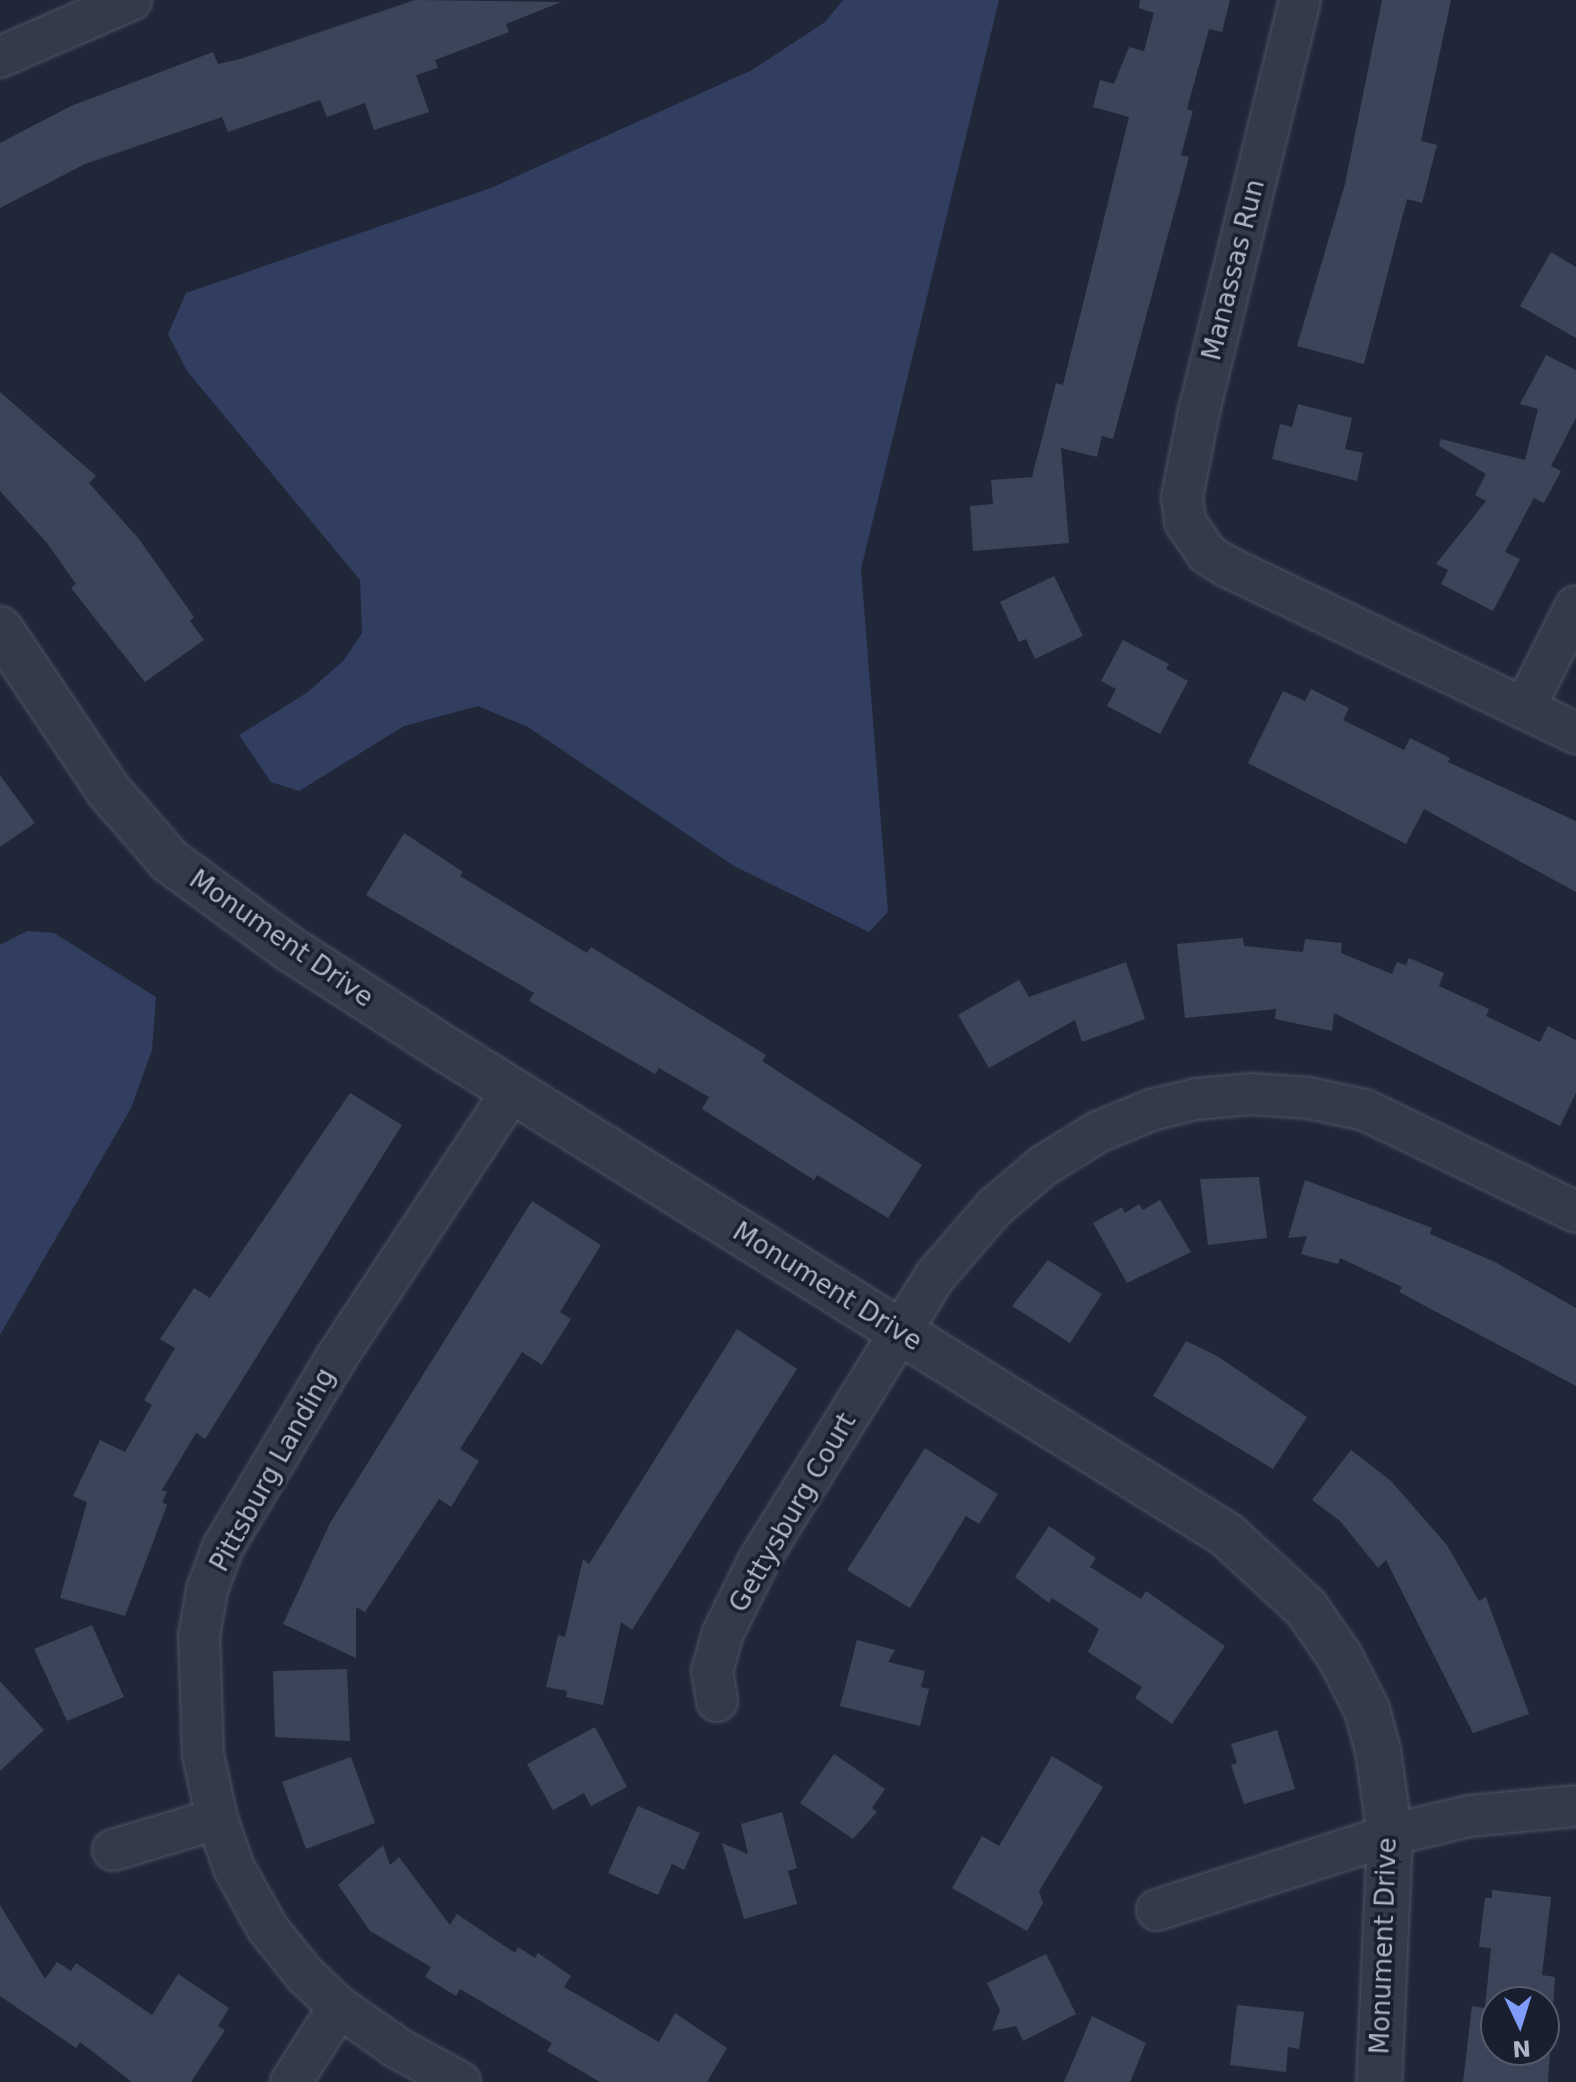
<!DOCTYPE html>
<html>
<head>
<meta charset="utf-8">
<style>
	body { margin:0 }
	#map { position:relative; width:1576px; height:2082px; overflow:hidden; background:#202739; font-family:"DejaVu Sans",sans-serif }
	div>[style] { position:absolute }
	.water>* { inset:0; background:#323e5f }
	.building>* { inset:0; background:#3c4459 }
	.roads { filter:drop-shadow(0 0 2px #4f5464) drop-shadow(0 0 2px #4f5464) }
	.minor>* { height:40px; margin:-20px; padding:0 20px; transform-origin:20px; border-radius:20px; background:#343a49 }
	.tertiary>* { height:44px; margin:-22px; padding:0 22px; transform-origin:22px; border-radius:22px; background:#343a49 }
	span { translate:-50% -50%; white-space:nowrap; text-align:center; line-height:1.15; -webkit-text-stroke:7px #191f2e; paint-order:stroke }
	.street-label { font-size:26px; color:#afb4c6 }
	.north { position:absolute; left:1480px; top:1986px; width:80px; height:80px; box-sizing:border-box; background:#191f2e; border:2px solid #555b6b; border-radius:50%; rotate:176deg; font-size:22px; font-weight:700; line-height:32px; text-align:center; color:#afb4c6 }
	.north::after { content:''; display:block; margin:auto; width:28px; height:36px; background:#7f9cfa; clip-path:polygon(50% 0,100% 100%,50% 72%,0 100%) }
</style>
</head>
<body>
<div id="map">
	<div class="water">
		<div style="clip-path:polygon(843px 0,999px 0,861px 569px,888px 912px,869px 932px,734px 866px,528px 727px,478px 706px,404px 726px,299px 791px,271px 782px,239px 735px,308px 692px,344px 660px,362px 633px,360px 580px,187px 371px,168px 334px,186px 293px,491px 188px,752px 70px,825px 22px)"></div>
		<div style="clip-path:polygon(27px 931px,54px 933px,156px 997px,152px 1050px,131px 1108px,0 1335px,0 945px)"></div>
	</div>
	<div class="building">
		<div style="clip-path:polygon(415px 0,561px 2px,506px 24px,509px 32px,435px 60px,438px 68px,416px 75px,429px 112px,374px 130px,365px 103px,327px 117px,320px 100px,228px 132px,222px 117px,85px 164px,0 208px,0 143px,71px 106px,213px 52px,218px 64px,240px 59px)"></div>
		<div style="clip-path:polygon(1140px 0,1230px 0,1222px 32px,1209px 29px,1187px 109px,1193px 111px,1181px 155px,1189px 157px,1113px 439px,1102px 436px,1097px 457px,1061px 448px,1069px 543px,973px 551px,970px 506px,993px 504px,991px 480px,1032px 477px,1056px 383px,1063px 385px,1129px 117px,1093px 107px,1100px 80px,1114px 84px,1129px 47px,1144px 51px,1154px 13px,1139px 8px)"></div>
		<div style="clip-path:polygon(1382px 0,1451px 0,1421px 141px,1437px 145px,1422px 203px,1407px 199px,1364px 364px,1297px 346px,1345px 184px)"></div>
		<div style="clip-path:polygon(1551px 252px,1576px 267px,1576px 338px,1520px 306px)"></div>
		<div style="clip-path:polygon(1546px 355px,1576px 370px,1576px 418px,1551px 466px,1561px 471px,1544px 503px,1534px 498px,1505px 552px,1520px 559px,1493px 611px,1441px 584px,1448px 570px,1436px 564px,1486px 501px,1475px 495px,1486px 474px,1439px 446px,1441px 439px,1525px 460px,1538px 409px,1520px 404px)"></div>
		<div style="clip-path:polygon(0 392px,96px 476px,89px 483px,139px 539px,194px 617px,190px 621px,204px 640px,145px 682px,71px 588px,76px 584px,47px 543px,0 491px)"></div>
		<div style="clip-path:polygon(1298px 404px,1352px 418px,1345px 449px,1363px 453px,1357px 481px,1272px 459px,1280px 424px,1292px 427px)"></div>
		<div style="clip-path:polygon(1054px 576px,1083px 636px,1035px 659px,1026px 639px,1019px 642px,1000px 602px)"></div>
		<div style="clip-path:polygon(1123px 640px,1169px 664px,1166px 669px,1188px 681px,1160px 734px,1107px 706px,1116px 689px,1101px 681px)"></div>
		<div style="clip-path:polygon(1311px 689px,1349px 708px,1343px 720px,1404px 750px,1410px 738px,1450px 758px,1448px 762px,1576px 821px,1576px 892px,1424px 809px,1406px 844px,1248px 763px,1283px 691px,1305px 701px)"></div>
		<div style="clip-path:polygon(0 775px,35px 823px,0 847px)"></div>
		<div style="clip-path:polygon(404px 833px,463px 872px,460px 876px,587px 953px,591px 947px,766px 1055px,762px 1061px,922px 1165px,888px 1218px,817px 1175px,814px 1180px,702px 1109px,709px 1097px,659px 1068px,655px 1074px,529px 1001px,534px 993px,366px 895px)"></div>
		<div style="clip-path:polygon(1243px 938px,1244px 946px,1303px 952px,1305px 939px,1342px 943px,1341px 953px,1392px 974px,1397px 962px,1406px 965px,1409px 958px,1444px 973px,1439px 986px,1489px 1009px,1486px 1016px,1540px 1042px,1548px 1026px,1576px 1040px,1576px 1093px,1560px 1126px,1334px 1013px,1332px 1031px,1275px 1019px,1276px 1009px,1185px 1018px,1177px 944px)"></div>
		<div style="clip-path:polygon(1126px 962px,1145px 1019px,1082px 1042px,1075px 1020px,989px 1068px,958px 1015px,1019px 980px,1029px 997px)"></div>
		<div style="clip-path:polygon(350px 1093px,402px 1125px,205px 1439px,196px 1433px,162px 1490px,167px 1492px,162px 1502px,167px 1505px,125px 1616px,60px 1598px,87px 1502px,73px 1496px,100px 1440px,125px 1452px,152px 1405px,144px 1400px,175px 1348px,160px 1339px,194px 1288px,210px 1298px)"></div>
		<div style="clip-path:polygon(1259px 1177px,1267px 1238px,1208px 1245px,1200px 1179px)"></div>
		<div style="clip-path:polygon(1305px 1180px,1432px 1228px,1430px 1234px,1495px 1262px,1576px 1308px,1576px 1386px,1399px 1292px,1402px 1287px,1340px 1258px,1338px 1264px,1301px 1254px,1307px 1236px,1288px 1238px)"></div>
		<div style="clip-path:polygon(1160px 1200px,1191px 1252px,1127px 1283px,1093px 1223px,1122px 1207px,1125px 1213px,1139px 1204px,1143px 1210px)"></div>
		<div style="clip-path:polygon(532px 1201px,601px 1245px,560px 1312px,571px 1319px,542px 1365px,522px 1352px,460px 1449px,479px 1461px,451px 1507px,439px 1499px,365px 1612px,356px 1607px,356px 1658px,283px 1624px,330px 1523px)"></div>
		<div style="clip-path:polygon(1048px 1260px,1102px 1294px,1070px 1343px,1012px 1306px)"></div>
		<div style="clip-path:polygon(737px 1329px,797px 1369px,632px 1630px,621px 1622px,603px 1705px,566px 1697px,567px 1691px,546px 1687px,558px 1635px,565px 1637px,583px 1559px,589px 1564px)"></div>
		<div style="clip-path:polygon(1186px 1341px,1217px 1356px,1307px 1417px,1273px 1469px,1153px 1396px)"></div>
		<div style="clip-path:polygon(925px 1448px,998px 1494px,979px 1524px,966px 1516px,910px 1608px,847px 1570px)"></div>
		<div style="clip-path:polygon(1351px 1450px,1391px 1481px,1447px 1545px,1479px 1601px,1486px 1597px,1529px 1714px,1473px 1733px,1386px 1560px,1378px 1568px,1340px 1521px,1312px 1500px)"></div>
		<div style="clip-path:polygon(1049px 1526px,1096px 1558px,1090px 1567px,1141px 1599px,1146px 1591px,1225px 1646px,1172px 1724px,1135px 1698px,1142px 1687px,1088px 1652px,1099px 1629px,1052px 1598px,1049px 1603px,1015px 1577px)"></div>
		<div style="clip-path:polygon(92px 1625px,124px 1697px,67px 1721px,34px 1649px)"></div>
		<div style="clip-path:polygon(857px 1640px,895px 1650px,888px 1662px,925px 1671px,921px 1687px,929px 1689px,920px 1726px,840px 1706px)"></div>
		<div style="clip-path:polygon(347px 1669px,350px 1741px,275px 1737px,273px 1671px)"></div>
		<div style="clip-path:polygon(0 1681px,44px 1730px,0 1771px)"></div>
		<div style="clip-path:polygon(595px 1727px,627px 1787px,591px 1806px,584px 1793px,553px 1810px,527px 1764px)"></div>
		<div style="clip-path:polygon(1277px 1730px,1295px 1789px,1244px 1804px,1231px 1765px,1237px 1763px,1231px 1744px)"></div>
		<div style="clip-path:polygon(834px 1754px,885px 1789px,872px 1808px,877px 1812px,853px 1839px,800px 1803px)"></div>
		<div style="clip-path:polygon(1052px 1756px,1103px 1787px,1039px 1891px,1043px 1903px,1027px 1931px,952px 1888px,982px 1836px,999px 1846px)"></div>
		<div style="clip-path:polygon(351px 1757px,375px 1823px,306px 1849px,282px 1782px)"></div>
		<div style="clip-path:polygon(638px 1806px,700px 1833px,684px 1870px,672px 1864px,658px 1895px,608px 1873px)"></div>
		<div style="clip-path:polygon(782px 1812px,797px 1868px,788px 1871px,797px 1904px,744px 1919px,722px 1843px,748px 1854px,741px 1824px)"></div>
		<div style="clip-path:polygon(383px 1845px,390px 1865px,399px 1857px,450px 1925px,457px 1914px,515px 1953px,518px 1947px,535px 1958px,538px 1953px,571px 1976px,564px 1987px,659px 2042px,675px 2013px,727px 2048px,707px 2082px,600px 2082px,547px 2051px,552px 2043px,460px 1989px,456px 1996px,425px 1977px,431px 1967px,370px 1931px,338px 1885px)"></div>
		<div style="clip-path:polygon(evenodd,1492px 1890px,1551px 1897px,1542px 1975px,1555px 1977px,1548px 2082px,1463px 2082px,1472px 2006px,1485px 2008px,1491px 1948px,1479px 1947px,1485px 1898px,1492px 1898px,1492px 1890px,1496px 2002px,1544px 2002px,1544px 2050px,1496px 2050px,1496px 2002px)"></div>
		<div style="clip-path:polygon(0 1905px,45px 1979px,57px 1962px,71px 1971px,76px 1963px,152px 2015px,178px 1974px,229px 2008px,218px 2026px,225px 2030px,191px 2082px,132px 2082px,80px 2042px,76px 2048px,0 1996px)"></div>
		<div style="clip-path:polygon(1046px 1954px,1076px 2014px,1023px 2041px,1016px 2026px,992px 2031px,1000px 2010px,987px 1983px)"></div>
		<div style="clip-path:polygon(1237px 2005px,1304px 2012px,1299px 2049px,1288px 2047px,1286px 2072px,1230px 2065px)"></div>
		<div style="clip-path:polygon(1092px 2016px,1146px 2043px,1130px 2082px,1064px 2082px)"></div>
	</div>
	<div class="roads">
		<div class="minor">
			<div style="left:1300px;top:0;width:423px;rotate:103.8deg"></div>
			<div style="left:1199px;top:411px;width:88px;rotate:101.2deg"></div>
			<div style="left:1182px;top:497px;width:25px;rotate:83deg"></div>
			<div style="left:1185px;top:522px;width:39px;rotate:55deg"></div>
			<div style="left:1207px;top:554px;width:25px;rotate:32deg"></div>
			<div style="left:1228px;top:567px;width:386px;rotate:25.5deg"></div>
			<div style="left:0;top:57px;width:143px;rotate:-23.5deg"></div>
			<div style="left:1525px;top:707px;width:113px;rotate:-63.2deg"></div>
			<div style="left:717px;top:1701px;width:30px;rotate:-99deg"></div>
			<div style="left:712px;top:1671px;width:37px;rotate:-74deg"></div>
			<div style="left:722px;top:1635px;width:84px;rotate:-63.7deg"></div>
			<div style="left:759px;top:1560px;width:335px;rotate:-58.2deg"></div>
			<div style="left:936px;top:1275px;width:90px;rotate:-49.1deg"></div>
			<div style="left:995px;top:1207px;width:63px;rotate:-40.5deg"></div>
			<div style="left:1043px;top:1166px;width:65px;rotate:-31.7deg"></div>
			<div style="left:1098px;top:1132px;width:57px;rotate:-22.5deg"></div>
			<div style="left:1151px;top:1110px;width:46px;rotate:-13.7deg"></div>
			<div style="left:1196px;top:1099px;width:56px;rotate:-5.1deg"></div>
			<div style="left:1252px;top:1094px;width:57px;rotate:4deg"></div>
			<div style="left:1309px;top:1098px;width:57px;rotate:12.1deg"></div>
			<div style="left:1365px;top:1110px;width:234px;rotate:25.8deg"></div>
			<div style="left:113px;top:1850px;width:109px;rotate:-16.6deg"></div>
			<div style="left:1157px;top:1910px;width:245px;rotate:-17.8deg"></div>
			<div style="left:1390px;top:1835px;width:81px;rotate:-13.5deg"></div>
			<div style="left:1469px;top:1816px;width:107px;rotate:-5.3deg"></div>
			<div style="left:291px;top:2082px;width:89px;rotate:-57.4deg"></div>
			<div style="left:460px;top:2082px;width:69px;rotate:-151.6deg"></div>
			<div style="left:399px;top:2049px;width:73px;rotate:-145deg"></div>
			<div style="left:339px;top:2007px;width:47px;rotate:-136.7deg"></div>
			<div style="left:305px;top:1975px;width:59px;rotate:-128.8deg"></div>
			<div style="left:268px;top:1929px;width:70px;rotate:-119.1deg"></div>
			<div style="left:234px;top:1868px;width:52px;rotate:-109.1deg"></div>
			<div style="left:217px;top:1819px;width:66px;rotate:-102.2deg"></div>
			<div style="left:203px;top:1754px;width:118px;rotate:-91.9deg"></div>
			<div style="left:199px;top:1636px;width:47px;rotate:-80.1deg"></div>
			<div style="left:207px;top:1590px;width:46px;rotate:-69.6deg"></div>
			<div style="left:223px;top:1547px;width:220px;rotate:-59.1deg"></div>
			<div style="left:336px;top:1358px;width:321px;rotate:-56.6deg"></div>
		</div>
		<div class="tertiary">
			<div style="left:0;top:629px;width:194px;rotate:56.1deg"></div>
			<div style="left:108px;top:790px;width:94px;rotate:48.9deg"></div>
			<div style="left:170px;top:861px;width:149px;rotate:36.3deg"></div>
			<div style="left:290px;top:949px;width:187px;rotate:32.8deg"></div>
			<div style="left:447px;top:1050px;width:918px;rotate:31.87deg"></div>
			<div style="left:1227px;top:1535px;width:108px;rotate:42.7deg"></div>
			<div style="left:1306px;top:1608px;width:60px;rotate:55.2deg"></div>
			<div style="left:1340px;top:1657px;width:59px;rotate:63deg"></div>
			<div style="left:1367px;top:1710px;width:42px;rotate:75deg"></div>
			<div style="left:1378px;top:1751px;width:85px;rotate:81.9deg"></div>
			<div style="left:1390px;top:1835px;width:247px;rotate:92.5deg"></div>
		</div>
	</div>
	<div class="street-label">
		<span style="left:1234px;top:270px;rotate:-76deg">Manassas Run</span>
		<span style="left:281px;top:939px;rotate:35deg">Monument Drive</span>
		<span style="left:827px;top:1287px;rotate:32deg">Monument Drive</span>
		<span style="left:273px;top:1470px;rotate:-61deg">Pittsburg Landing</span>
		<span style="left:793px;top:1513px;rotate:-60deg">Gettysburg Court</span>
		<span style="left:1384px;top:1946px;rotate:-88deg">Monument Drive</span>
	</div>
	<div class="north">N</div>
</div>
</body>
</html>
